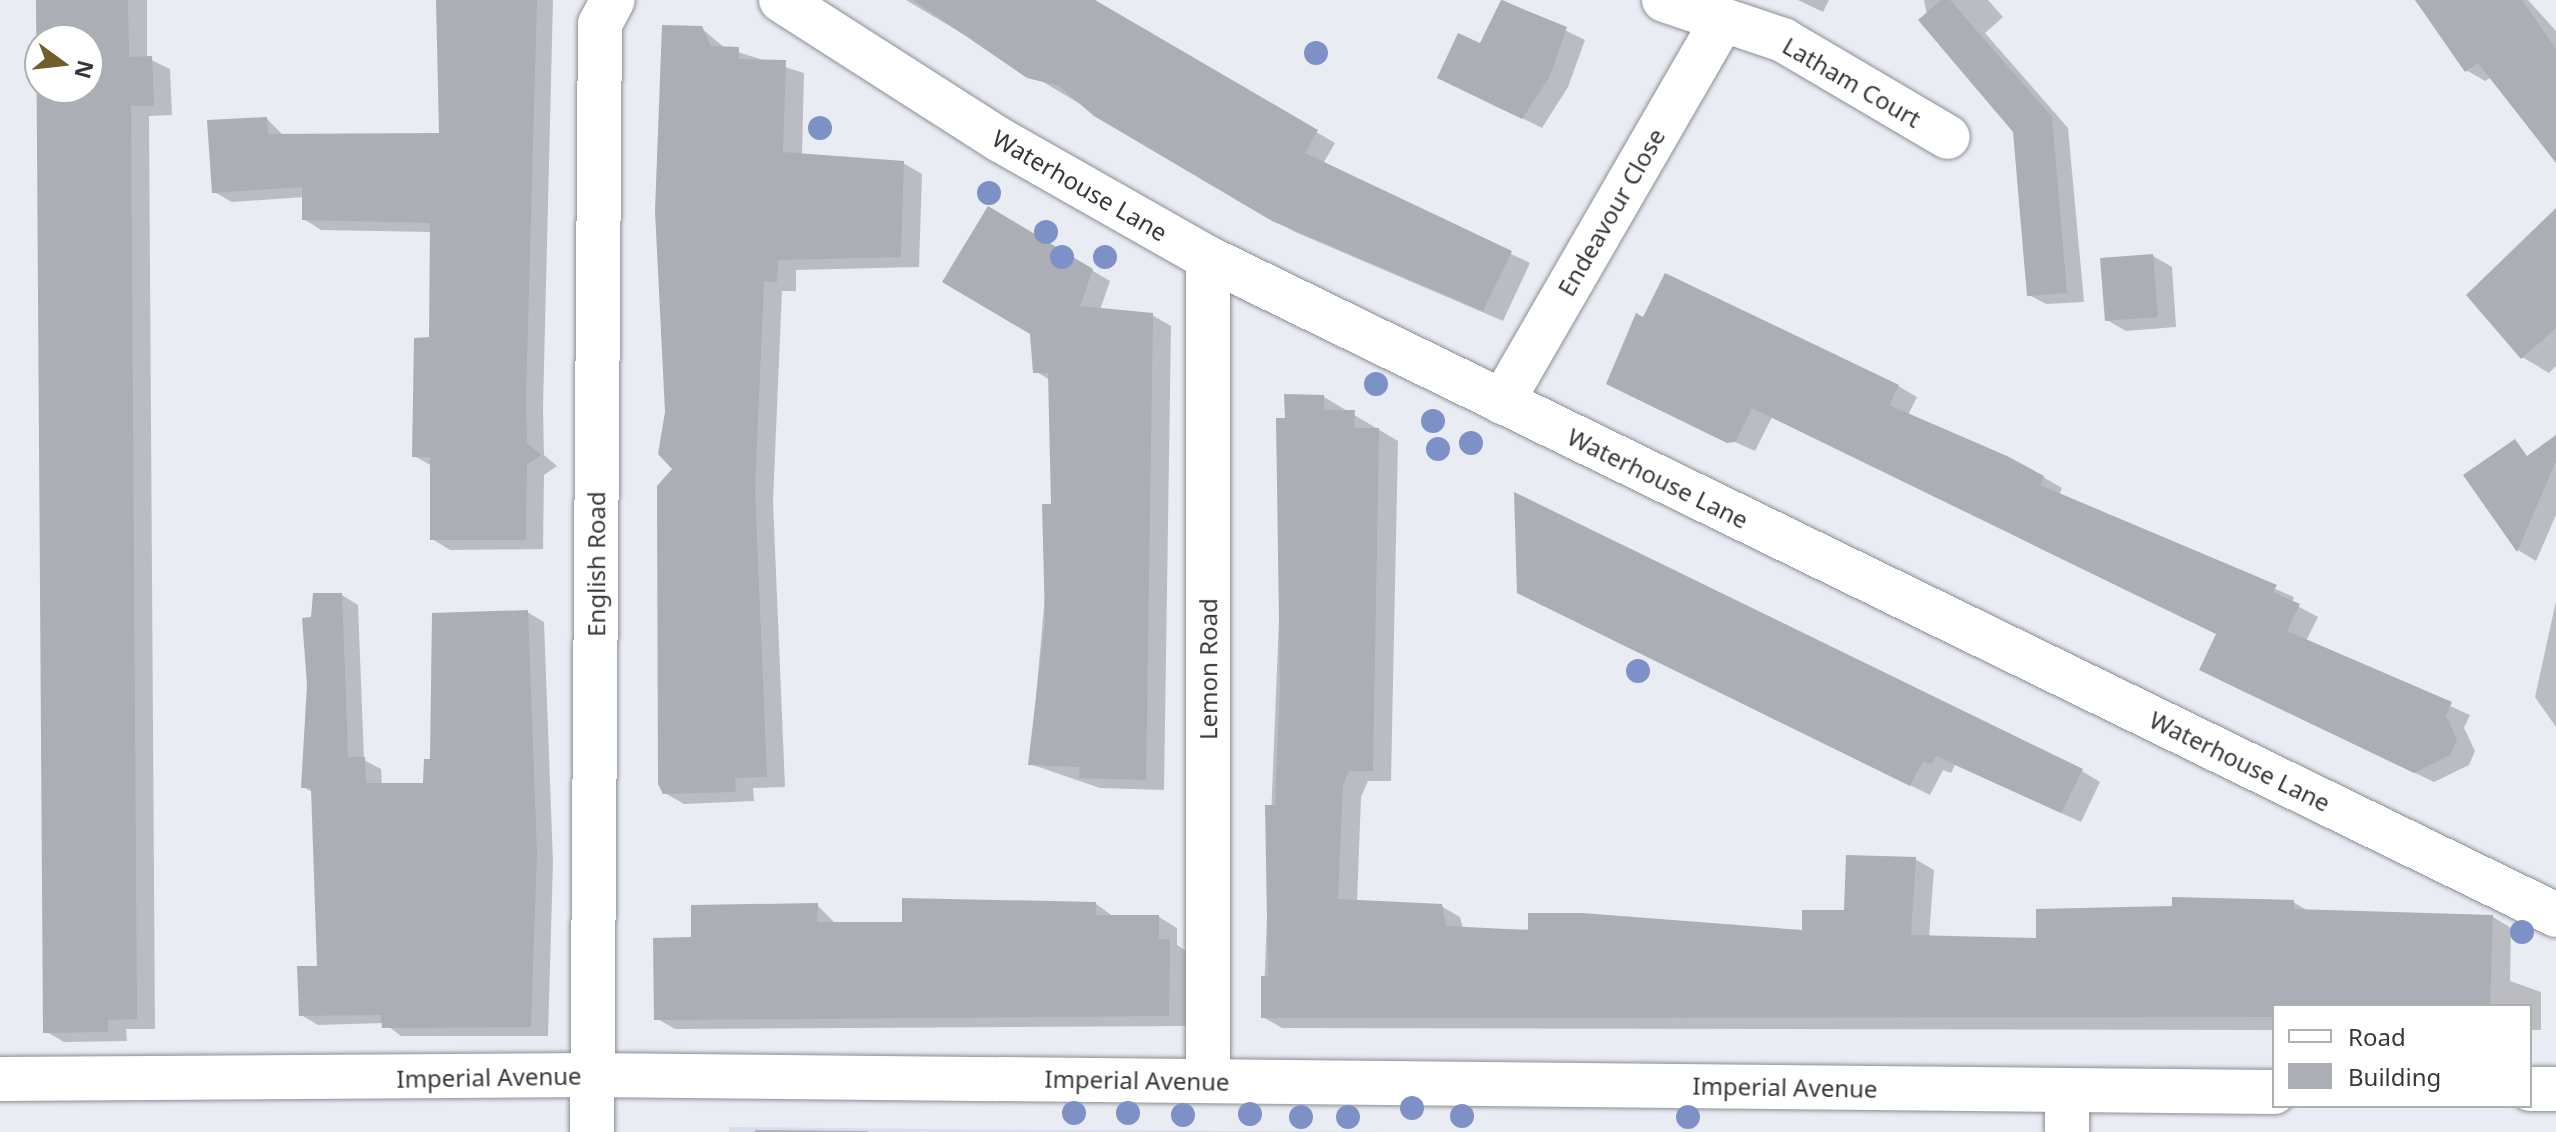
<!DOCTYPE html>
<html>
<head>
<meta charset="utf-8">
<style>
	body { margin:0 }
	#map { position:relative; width:2556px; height:1132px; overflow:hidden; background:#e9ecf3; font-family:"Noto Sans",sans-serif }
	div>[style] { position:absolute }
	.built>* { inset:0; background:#d7ddea }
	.shadow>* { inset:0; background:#0003 }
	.building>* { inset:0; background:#abaeb4 }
	.roads { filter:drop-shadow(0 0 2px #8c8f95) drop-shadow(0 0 2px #8c8f95) }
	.minor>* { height:44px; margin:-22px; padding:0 22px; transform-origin:22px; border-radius:22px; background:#fff }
	.trees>* { width:24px; height:24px; margin:-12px; border-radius:50%; background:#7e91c6 }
	span { translate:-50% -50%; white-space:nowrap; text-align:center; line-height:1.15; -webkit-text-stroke:6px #fff; paint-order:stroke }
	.street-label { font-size:24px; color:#36373a }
	.legend { position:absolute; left:2272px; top:1004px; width:260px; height:104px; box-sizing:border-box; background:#fff; border:2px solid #afafb0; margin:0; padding:10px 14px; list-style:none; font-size:24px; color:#36373a }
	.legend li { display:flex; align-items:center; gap:16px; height:40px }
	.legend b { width:40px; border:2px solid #afafb0 }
	.north { position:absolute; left:24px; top:24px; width:80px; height:80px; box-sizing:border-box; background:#fff; border:2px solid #afafb0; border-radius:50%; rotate:105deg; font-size:22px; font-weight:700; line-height:32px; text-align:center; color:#36373a }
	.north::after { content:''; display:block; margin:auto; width:28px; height:36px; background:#725d2c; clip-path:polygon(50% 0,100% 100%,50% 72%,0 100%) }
</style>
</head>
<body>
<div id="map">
	<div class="built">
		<div style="clip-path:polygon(729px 1127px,1030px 1130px,1388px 1132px,729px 1132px)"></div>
	</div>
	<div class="shadow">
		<div style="clip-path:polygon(40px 0,147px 0,147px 58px,170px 69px,172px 115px,149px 116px,155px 1029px,126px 1029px,127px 1041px,64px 1042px,45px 1031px,40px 88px,88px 88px,88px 40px,40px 40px,40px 66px)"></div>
		<div style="clip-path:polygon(438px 0,553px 0,543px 408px,544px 455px,557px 466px,544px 475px,543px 549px,450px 550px,432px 539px,432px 466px,414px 456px,431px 339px,432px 232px,321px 230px,304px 219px,304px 197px,232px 202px,214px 192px,267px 119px,284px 136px,441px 135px)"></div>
		<div style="clip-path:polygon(906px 0,1092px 0,1335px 143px,1323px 164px,1530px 263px,1503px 321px,1293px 231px)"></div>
		<div style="clip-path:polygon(1503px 0,1585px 40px,1568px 87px,1542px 128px,1439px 77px,1481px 46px)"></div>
		<div style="clip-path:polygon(1798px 0,1829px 0,1823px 12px)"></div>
		<div style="clip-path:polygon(1924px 0,1988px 0,2003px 17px,1985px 33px,2068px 128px,2084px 302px,2046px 304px,2029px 295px,2015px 131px,1927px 15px)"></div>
		<div style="clip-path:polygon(2415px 0,2528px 0,2556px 31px,2556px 160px,2492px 77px,2485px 81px,2466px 70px)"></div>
		<div style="clip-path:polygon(701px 28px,725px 48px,804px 73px,802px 155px,903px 163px,922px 174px,919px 267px,796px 270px,796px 291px,782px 291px,773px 501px,785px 787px,753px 788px,754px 801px,684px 804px,665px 793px,675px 468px,667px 412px)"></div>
		<div style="clip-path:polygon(989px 209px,1110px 281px,1100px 310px,1152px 315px,1171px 326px,1164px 790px,1100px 788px,1030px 764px,1053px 506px,1050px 380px,1035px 371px,1032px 333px)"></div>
		<div style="clip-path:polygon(2556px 212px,2556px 366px,2549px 373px,2522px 357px)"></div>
		<div style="clip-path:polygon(2153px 256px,2172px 267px,2176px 327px,2126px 331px,2107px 320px)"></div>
		<div style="clip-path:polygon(1898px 386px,1917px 397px,1908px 415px,2043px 477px,2062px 488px,2059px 495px,2294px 597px,2292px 603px,2318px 617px,2306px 641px,2470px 715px,2464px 728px,2475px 751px,2469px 765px,2434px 782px,2220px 680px,2218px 634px,1772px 417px,1755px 451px,1627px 394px)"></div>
		<div style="clip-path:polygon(1324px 397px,1398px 441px,1391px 781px,1368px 781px,1361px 797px,1357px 902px,1441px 906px,1460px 917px,1463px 929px,1804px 933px,1845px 912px,1915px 859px,1934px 870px,1929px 937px,2038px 940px,2293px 902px,2310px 912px,2493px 917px,2511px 928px,2510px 981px,2541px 992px,2541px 1030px,2530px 1030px,2530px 1006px,2274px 1006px,2274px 1030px,1282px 1028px,1263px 1017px,1287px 420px)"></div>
		<div style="clip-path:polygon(2556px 437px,2556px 515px,2536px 561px,2518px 550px,2477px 493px)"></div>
		<div style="clip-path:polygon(342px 595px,358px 605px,364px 760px,381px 769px,382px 785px,425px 785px,432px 761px,527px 612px,544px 622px,553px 862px,548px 1036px,401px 1036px,384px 1023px,318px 1025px,301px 1015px,319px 968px,313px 792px,303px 787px,313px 619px)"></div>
		<div style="clip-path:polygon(2556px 601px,2556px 727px,2535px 697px)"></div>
		<div style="clip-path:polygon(1538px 603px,2082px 771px,2100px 782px,2081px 822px,1955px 765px,1951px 773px,1943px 770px,1930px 795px)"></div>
		<div style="clip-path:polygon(1096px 904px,1114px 917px,1159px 917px,1177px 928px,1177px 945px,1188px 952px,1188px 1026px,675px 1029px,656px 1018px,693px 939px,817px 905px,836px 924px,904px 924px)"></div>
		<div style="clip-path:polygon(755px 1130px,867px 1131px,869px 1132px,755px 1132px)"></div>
	</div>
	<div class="building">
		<div style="clip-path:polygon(evenodd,36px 0,128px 0,129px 57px,152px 56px,154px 106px,131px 106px,137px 1019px,108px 1020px,108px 1032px,43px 1033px,36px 0,40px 40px,88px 40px,88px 88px,40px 88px,40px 40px)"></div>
		<div style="clip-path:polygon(436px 0,537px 0,526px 397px,527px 443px,541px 455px,527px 465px,526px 540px,430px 540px,430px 457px,412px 457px,414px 338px,429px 337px,430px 223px,302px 220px,302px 187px,212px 193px,207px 120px,267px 117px,268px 134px,439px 133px)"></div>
		<div style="clip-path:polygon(913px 0,1095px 0,1318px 130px,1305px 153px,1512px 251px,1483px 311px,1272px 221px,1094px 116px,1059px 86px,1027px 78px)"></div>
		<div style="clip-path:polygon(1501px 0,1567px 27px,1550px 76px,1522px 119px,1437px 78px,1458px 33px,1480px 43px)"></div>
		<div style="clip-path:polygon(1941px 0,1950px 0,2052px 117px,2067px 293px,2027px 296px,2013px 132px,1918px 20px)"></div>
		<div style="clip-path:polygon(2415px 0,2522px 0,2556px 49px,2556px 163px,2478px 63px,2465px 72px)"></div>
		<div style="clip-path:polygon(662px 25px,702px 26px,711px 46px,739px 47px,739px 59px,786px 60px,783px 152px,904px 161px,901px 257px,778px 260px,777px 282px,764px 281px,755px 490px,767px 777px,735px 778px,736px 792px,663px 794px,658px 784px,657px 486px,672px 469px,658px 454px,665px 412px,655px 211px)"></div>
		<div style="clip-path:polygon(988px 206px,1093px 269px,1080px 306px,1153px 313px,1146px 780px,1079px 778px,1080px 767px,1028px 765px,1045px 621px,1042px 504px,1051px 504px,1048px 373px,1033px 373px,1030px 334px,942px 282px)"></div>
		<div style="clip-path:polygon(2556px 208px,2556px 328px,2521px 359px,2466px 295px)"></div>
		<div style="clip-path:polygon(2153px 254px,2158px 317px,2105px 321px,2100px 258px)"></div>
		<div style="clip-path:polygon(1665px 273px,1899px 385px,1889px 405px,2007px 456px,2044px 476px,2040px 485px,2277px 585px,2273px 592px,2300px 604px,2287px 631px,2452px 702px,2446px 716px,2457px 739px,2450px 755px,2414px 773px,2199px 670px,2216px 634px,1752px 408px,1735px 442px,1727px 443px,1606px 384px,1636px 313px,1643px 317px)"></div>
		<div style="clip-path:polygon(1284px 394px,1324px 395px,1324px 410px,1355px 410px,1354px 428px,1379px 428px,1373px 771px,1349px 771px,1343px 785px,1338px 899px,1442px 904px,1446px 926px,1528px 930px,1528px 913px,1582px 913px,1802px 930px,1802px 910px,1844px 910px,1846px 855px,1916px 857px,1911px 935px,2036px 938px,2036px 909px,2172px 906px,2172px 897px,2294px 900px,2294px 909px,2493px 915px,2490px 1006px,2274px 1006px,2274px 1017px,1261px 1018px,1261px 976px,1268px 976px,1265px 805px,1275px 805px,1280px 687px,1276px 418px,1285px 418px)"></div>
		<div style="clip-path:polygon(2556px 435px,2556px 461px,2517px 552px,2463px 475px,2515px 439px,2527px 456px)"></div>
		<div style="clip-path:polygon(1514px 492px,2083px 769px,2061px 813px,1936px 756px,1931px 764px,1923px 761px,1910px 786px,1517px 593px)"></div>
		<div style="clip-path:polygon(313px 593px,342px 593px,348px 757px,365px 757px,366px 783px,423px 783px,424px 759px,430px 759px,432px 613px,528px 610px,537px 852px,531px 1027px,382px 1028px,381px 1015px,299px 1016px,297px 966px,317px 966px,311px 788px,301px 788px,307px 685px,302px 618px,311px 617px)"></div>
		<div style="clip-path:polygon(902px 898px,1096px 902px,1096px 915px,1159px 915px,1159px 939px,1170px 939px,1169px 1016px,654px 1020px,653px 938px,691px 937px,691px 905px,818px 903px,817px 922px,902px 922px)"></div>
	</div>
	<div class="roads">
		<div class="minor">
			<div style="left:781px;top:0;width:260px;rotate:32.6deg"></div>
			<div style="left:1000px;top:140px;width:239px;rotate:29.6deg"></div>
			<div style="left:1208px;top:258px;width:1500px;rotate:25.98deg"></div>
			<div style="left:1664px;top:0;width:126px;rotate:18.6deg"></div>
			<div style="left:1783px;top:40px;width:191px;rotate:30.5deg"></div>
			<div style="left:1208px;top:258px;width:822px;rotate:90deg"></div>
			<div style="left:1502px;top:402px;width:438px;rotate:-60deg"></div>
			<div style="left:0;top:1079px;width:591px;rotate:-0.39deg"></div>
			<div style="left:591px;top:1075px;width:1683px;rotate:0.58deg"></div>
			<div style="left:2530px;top:1089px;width:26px"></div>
			<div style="left:2067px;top:1091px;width:41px;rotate:90deg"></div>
			<div style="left:592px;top:1132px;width:1108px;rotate:-89.59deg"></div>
			<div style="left:600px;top:24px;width:27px;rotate:-62deg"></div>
		</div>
	</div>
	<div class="trees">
		<div style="left:1316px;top:53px"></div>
		<div style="left:820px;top:128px"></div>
		<div style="left:989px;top:193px"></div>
		<div style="left:1046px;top:232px"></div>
		<div style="left:1062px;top:257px"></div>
		<div style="left:1105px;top:257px"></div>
		<div style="left:1376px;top:384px"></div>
		<div style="left:1433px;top:421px"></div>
		<div style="left:1471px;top:443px"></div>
		<div style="left:1438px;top:449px"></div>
		<div style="left:1638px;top:671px"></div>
		<div style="left:2522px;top:932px"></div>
		<div style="left:1412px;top:1108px"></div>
		<div style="left:1074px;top:1113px"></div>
		<div style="left:1128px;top:1113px"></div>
		<div style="left:1250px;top:1114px"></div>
		<div style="left:1183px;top:1115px"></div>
		<div style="left:1462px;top:1116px"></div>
		<div style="left:1301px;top:1117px"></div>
		<div style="left:1348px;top:1117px"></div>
		<div style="left:1688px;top:1117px"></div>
	</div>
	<div class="street-label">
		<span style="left:1852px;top:82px;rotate:30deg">Latham Court</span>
		<span style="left:1080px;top:185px;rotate:30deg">Waterhouse Lane</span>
		<span style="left:1611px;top:212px;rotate:-60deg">Endeavour Close</span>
		<span style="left:1658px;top:478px;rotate:26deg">Waterhouse Lane</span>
		<span style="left:596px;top:564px;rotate:-90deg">English Road</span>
		<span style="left:1208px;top:669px;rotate:-90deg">Lemon Road</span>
		<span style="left:2240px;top:761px;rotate:26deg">Waterhouse Lane</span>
		<span style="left:489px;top:1077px;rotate:-1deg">Imperial Avenue</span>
		<span style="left:1137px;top:1080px;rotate:1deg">Imperial Avenue</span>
		<span style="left:1785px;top:1087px;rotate:1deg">Imperial Avenue</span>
	</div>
	<ul class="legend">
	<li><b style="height:10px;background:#fff"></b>Road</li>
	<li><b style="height:22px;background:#abaeb4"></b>Building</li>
	</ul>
	<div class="north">N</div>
</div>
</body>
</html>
